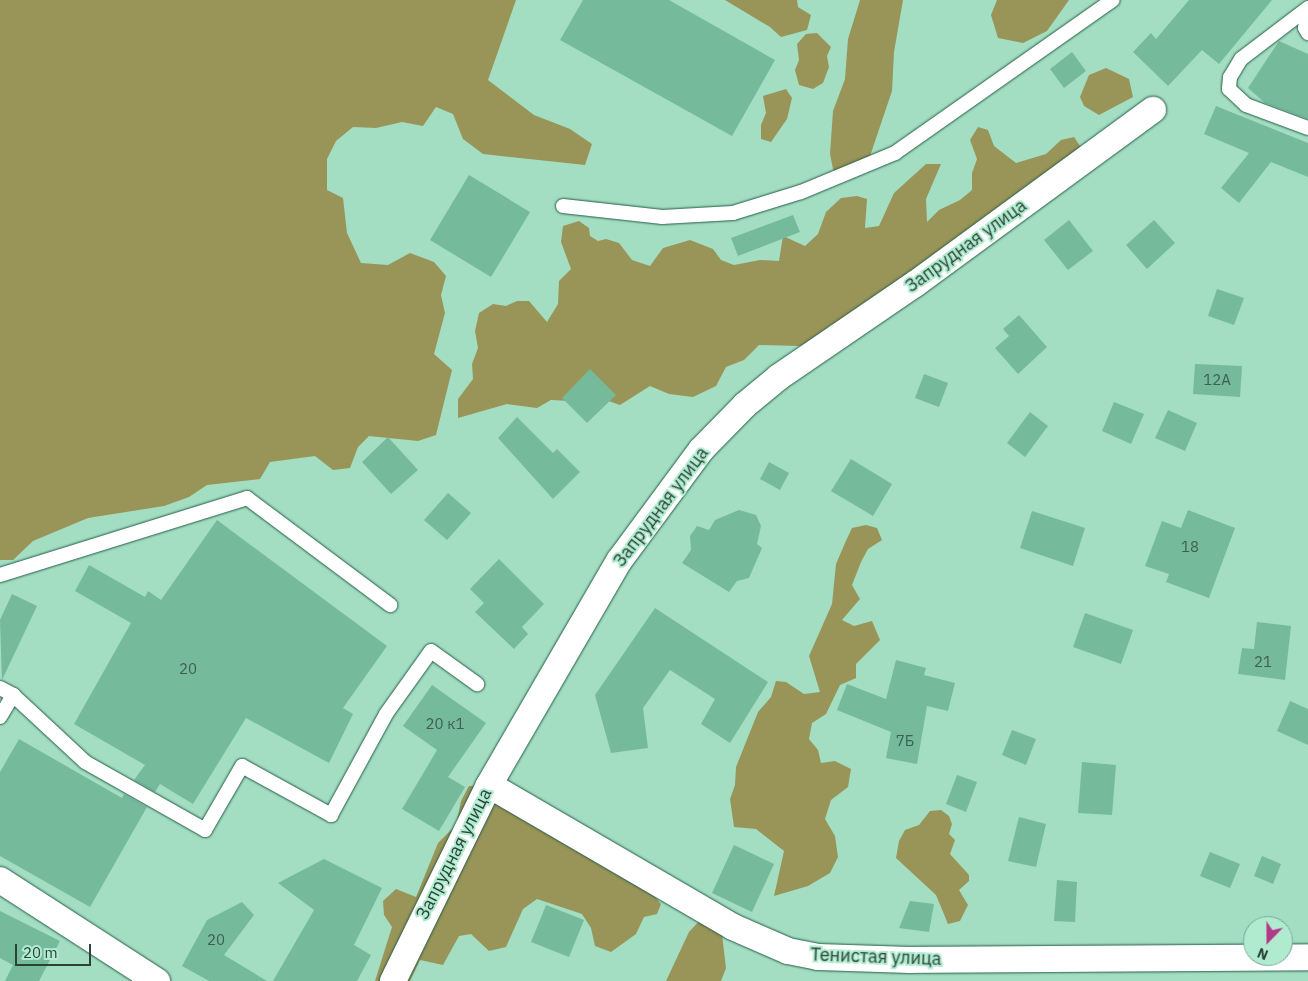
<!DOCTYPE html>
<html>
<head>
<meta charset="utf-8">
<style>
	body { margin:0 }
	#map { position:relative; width:1308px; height:981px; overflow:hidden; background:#a3dec2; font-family:"IBM Plex Sans",sans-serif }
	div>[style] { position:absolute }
	.forest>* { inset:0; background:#999458 }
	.building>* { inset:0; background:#76ba9c }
	.roads { filter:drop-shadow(0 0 1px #245d47) drop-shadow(0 0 1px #245d47) }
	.lane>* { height:14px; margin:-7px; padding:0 7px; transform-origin:7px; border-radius:7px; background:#fff }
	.street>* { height:26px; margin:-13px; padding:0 13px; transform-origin:13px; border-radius:13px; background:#fff }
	span { translate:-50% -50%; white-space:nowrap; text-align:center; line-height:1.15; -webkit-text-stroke:4px #b0ebcf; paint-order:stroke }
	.number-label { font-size:15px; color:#3d6050 }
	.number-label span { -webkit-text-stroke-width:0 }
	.street-label { font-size:18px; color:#2a4237 }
	.north { position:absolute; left:1243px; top:916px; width:50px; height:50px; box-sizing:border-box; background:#b0ebcf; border:1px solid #7aa792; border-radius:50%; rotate:202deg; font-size:14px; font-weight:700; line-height:20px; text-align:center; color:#2a4237 }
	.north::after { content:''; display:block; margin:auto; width:18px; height:22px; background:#b5398a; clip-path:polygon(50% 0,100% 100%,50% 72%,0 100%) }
	.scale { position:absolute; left:15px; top:944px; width:76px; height:22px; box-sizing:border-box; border:2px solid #2a4237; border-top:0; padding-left:6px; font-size:15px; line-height:18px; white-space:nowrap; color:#2a4237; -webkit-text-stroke:4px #b0ebcf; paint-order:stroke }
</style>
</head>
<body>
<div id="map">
	<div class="forest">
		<div style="clip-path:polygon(0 0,516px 0,488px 80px,534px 115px,570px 129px,592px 144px,585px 165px,483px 154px,463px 139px,453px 114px,436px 107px,423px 126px,402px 122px,376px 128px,353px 127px,336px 141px,327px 159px,327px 190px,343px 198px,347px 233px,361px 263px,388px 265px,410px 253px,434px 262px,446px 276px,441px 295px,445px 313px,434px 354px,452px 370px,436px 435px,418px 441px,369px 436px,358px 447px,350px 468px,333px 470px,315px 456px,270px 462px,260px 479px,207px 485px,189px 497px,164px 506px,88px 518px,33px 541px,13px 560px,0 560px)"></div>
		<div style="clip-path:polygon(725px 0,797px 0,798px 7px,811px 15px,807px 30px,781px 37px,770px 27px)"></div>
		<div style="clip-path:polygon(860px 0,903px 0,894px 52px,892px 91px,867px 165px,854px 178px,836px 184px,830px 154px,833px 111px,845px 79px,848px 39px)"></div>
		<div style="clip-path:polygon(997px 0,1069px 0,1047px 31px,1023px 43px,998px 38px,991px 15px)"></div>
		<div style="clip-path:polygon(817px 33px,831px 47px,827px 56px,829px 67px,823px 83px,813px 89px,799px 85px,795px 70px,799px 60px,797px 44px,806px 34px)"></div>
		<div style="clip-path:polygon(1106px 68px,1129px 79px,1133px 97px,1099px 115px,1084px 106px,1080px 97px,1089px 75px)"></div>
		<div style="clip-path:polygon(786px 89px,792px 98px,787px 119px,771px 142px,761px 139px,761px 125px,766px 113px,763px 96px)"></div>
		<div style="clip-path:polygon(978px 127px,988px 130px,994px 146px,1016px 163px,1046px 154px,1061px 140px,1074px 137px,1082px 149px,915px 273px,901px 277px,853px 321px,830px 325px,817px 339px,799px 346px,759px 345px,744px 360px,726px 367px,716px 386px,693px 397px,669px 394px,650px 386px,620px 405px,580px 391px,570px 401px,551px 400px,537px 408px,507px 404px,458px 418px,458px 399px,473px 379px,472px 364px,478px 348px,475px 331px,479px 313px,493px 304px,506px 306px,517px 301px,529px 301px,547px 322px,558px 304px,559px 281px,571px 269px,561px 242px,563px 226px,579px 221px,589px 228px,590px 236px,598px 241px,606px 239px,619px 243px,632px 260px,650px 266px,663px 248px,690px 240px,713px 249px,721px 260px,734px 265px,760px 260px,779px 261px,783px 236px,805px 246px,818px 234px,826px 212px,841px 198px,857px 196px,867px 199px,865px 228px,879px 226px,894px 193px,926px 164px,941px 164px,926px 199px,927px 222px,939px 210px,960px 200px,972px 190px,972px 173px,977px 159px,970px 140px)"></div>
		<div style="clip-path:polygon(866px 525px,877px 528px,882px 540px,868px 549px,861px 562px,852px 585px,860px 599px,842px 620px,854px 626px,872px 621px,880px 640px,856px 664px,856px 678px,840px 685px,826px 714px,812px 723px,809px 739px,818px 750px,821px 763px,835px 761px,851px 769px,848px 787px,831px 800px,825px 819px,835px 836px,838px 857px,830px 873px,808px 886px,774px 896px,784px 851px,756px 829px,734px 827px,730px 799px,735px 785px,736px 767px,758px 712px,771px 697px,776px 681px,786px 682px,804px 694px,820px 692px,809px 656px,832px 604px,836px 564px,845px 543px,852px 528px)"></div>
		<div style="clip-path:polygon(488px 785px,651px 892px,661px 904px,657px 914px,644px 917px,636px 934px,611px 952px,595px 946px,591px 928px,582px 914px,537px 899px,523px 909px,506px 947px,489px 951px,471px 934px,459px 936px,443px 965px,420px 960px,410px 981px,375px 981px,392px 927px,384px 915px,383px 901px,396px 889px,416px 897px,438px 843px,456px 825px,461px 801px,469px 786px)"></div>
		<div style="clip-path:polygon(941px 810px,949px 816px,952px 824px,949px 834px,955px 840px,950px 854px,969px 875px,969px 881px,959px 890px,968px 905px,960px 921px,948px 924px,936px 895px,896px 858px,899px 841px,905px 830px,919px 825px,930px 811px)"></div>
		<div style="clip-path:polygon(702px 918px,721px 926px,726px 968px,721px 981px,666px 981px,689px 932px)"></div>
	</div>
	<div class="building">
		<div style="clip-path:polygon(583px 0,669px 0,775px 60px,732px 136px,560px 40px)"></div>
		<div style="clip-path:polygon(1189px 0,1272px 0,1219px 64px,1202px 50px,1168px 86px,1133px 52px,1151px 33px,1156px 39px)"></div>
		<div style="clip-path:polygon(1279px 41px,1308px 54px,1308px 119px,1265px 103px,1248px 88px)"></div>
		<div style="clip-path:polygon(1072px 52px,1086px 71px,1064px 88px,1050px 69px)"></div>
		<div style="clip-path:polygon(1216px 106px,1308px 143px,1308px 177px,1271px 162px,1239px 203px,1221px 188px,1249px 153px,1204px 134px)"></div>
		<div style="clip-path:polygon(469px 175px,530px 212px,491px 277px,430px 240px)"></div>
		<div style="clip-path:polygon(793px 215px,800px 232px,738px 256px,731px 238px)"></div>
		<div style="clip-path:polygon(1069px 220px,1093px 251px,1068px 270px,1044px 240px)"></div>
		<div style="clip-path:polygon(1154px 220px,1175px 243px,1147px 269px,1126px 245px)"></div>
		<div style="clip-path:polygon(1217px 289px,1244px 298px,1234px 325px,1208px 316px)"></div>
		<div style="clip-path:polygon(1019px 315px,1047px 347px,1018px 374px,995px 348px,1009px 336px,1003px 329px)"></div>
		<div style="clip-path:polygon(1195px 364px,1242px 366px,1240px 397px,1193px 394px)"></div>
		<div style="clip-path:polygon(590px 369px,616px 395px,587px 423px,562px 398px)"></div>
		<div style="clip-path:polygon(924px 374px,948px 383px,939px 407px,915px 398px)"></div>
		<div style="clip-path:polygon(1114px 402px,1144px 414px,1131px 444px,1102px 431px)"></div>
		<div style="clip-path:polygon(1168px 410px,1197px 423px,1185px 451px,1155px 438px)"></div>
		<div style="clip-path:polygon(1030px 412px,1048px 426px,1025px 457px,1007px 443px)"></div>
		<div style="clip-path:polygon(517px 417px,553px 453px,557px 449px,580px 472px,553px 499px,498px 438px)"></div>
		<div style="clip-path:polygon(388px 437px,418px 470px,391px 494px,362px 462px)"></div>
		<div style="clip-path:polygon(851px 459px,892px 484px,873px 516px,831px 491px)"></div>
		<div style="clip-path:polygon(769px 462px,789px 473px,780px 490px,760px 479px)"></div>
		<div style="clip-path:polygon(448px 493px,471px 513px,447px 540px,424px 520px)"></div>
		<div style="clip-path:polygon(739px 510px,756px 515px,761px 526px,757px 544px,762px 548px,749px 578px,737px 581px,729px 592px,682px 563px,691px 550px,690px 536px,697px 526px,709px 530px,715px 520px)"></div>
		<div style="clip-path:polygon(1188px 510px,1235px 528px,1209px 598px,1166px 582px,1169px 574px,1145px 566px,1162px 521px,1181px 528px)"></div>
		<div style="clip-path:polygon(1032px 511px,1085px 528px,1073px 566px,1020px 548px)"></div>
		<div style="clip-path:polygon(217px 520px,387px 646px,343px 708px,353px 714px,329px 763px,246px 718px,193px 804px,160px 784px,155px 792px,134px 780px,145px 765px,74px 724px,131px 623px,75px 591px,89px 565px,145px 597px,148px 591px,161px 600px)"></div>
		<div style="clip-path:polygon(499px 559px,544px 604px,522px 627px,528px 634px,514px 649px,475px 612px,484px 603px,470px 589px)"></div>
		<div style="clip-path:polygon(12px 594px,37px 606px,2px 680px,0 620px)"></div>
		<div style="clip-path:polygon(655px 608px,768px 682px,730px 743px,701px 724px,715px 699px,670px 670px,643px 708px,648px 748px,611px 753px,595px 695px)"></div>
		<div style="clip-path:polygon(1085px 613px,1133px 630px,1121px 664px,1073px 647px)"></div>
		<div style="clip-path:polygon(1257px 622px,1291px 626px,1285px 680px,1238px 674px,1242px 648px,1254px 649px)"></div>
		<div style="clip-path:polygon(896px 660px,926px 668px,924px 675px,955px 683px,948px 711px,927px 706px,917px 764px,886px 758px,891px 732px,837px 710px,847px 684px,886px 699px)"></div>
		<div style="clip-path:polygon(432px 685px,486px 723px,448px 777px,465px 787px,439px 831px,402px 809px,437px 750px,403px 726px)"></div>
		<div style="clip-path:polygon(1290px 701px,1308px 709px,1308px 745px,1277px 731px)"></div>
		<div style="clip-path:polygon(1012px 730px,1036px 739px,1026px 765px,1002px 755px)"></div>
		<div style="clip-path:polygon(19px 739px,122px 798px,124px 794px,147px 807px,90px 907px,0 856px,0 772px)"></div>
		<div style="clip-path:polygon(1082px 762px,1116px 765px,1112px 815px,1078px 813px)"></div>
		<div style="clip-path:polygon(957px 775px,977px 782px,966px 812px,946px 804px)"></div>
		<div style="clip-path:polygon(1019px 817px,1046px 824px,1036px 867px,1008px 861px)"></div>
		<div style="clip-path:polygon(734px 845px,774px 864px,752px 912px,712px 893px)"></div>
		<div style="clip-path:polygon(1210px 852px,1240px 864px,1230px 888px,1200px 876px)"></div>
		<div style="clip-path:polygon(1262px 856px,1281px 864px,1273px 884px,1254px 876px)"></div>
		<div style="clip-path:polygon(324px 859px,382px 888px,354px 945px,371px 955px,357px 981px,273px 981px,314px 910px,278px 883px)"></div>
		<div style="clip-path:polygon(1057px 880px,1077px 882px,1075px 922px,1054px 921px)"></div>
		<div style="clip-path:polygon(910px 901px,934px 904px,929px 932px,899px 928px)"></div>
		<div style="clip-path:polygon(242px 902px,254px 915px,224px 955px,267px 981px,209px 981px,182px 966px,207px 920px)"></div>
		<div style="clip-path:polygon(546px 905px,584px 920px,569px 957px,531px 942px)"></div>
		<div style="clip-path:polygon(0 911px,60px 941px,39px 981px,5px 981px,13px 965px,0 958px)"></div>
	</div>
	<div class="roads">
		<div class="lane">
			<div style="left:1308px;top:8px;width:84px;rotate:142.7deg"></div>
			<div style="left:1241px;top:59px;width:21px;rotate:121deg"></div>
			<div style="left:1230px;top:77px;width:12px;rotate:95deg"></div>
			<div style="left:1229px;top:89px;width:23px;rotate:43deg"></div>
			<div style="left:1246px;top:105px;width:66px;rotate:20.4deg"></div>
			<div style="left:1308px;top:14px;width:14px;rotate:102deg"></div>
			<div style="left:1305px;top:28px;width:6px;rotate:59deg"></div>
			<div style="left:563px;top:206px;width:100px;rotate:6.3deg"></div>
			<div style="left:662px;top:217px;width:71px;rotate:-3.2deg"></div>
			<div style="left:733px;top:213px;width:71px;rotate:-17.2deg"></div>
			<div style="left:801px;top:192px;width:102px;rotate:-22.5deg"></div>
			<div style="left:895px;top:153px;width:266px;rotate:-35.1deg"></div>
			<div style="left:0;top:575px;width:259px;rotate:-17.3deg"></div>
			<div style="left:247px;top:498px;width:179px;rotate:36.8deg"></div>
			<div style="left:0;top:688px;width:15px;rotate:28deg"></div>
			<div style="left:13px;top:695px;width:98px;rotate:42.9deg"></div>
			<div style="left:85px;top:762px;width:138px;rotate:29.5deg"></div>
			<div style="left:205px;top:830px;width:74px;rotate:-60deg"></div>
			<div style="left:242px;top:766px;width:102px;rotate:28.8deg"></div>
			<div style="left:331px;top:815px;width:115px;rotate:-61.4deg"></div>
			<div style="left:386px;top:714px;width:77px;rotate:-54.5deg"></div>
			<div style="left:431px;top:651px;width:57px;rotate:35.7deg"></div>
			<div style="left:0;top:717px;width:26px;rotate:-59deg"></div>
		</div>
		<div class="street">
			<div style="left:489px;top:785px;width:282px;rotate:30.2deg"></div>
			<div style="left:733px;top:927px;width:60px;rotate:23.6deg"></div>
			<div style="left:788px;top:951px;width:31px;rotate:11deg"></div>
			<div style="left:818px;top:957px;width:92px;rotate:1.9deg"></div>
			<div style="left:910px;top:960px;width:398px;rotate:-0.4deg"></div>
			<div style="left:0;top:880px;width:187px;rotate:32.8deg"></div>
			<div style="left:393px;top:981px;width:218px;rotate:-63.9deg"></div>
			<div style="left:489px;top:785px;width:259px;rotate:-59.9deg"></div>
			<div style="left:619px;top:561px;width:138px;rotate:-53.5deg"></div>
			<div style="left:701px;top:450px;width:63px;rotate:-45.6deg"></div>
			<div style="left:745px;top:405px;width:44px;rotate:-39.5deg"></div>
			<div style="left:779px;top:377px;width:165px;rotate:-34.4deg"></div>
			<div style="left:915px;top:284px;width:295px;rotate:-36.2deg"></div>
		</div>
	</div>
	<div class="number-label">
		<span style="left:1217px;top:380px">12А</span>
		<span style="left:1190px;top:547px">18</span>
		<span style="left:1263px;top:662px">21</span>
		<span style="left:188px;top:669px">20</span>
		<span style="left:445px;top:724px">20 к1</span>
		<span style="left:905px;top:741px">7Б</span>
		<span style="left:216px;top:940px">20</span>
	</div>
	<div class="street-label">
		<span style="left:966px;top:246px;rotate:-36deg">Запрудная улица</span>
		<span style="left:661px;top:507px;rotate:-53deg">Запрудная улица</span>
		<span style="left:454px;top:854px;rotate:-63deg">Запрудная улица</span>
		<span style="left:876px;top:957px;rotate:2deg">Тенистая улица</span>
	</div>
	<div class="north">N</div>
	<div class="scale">20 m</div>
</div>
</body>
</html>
